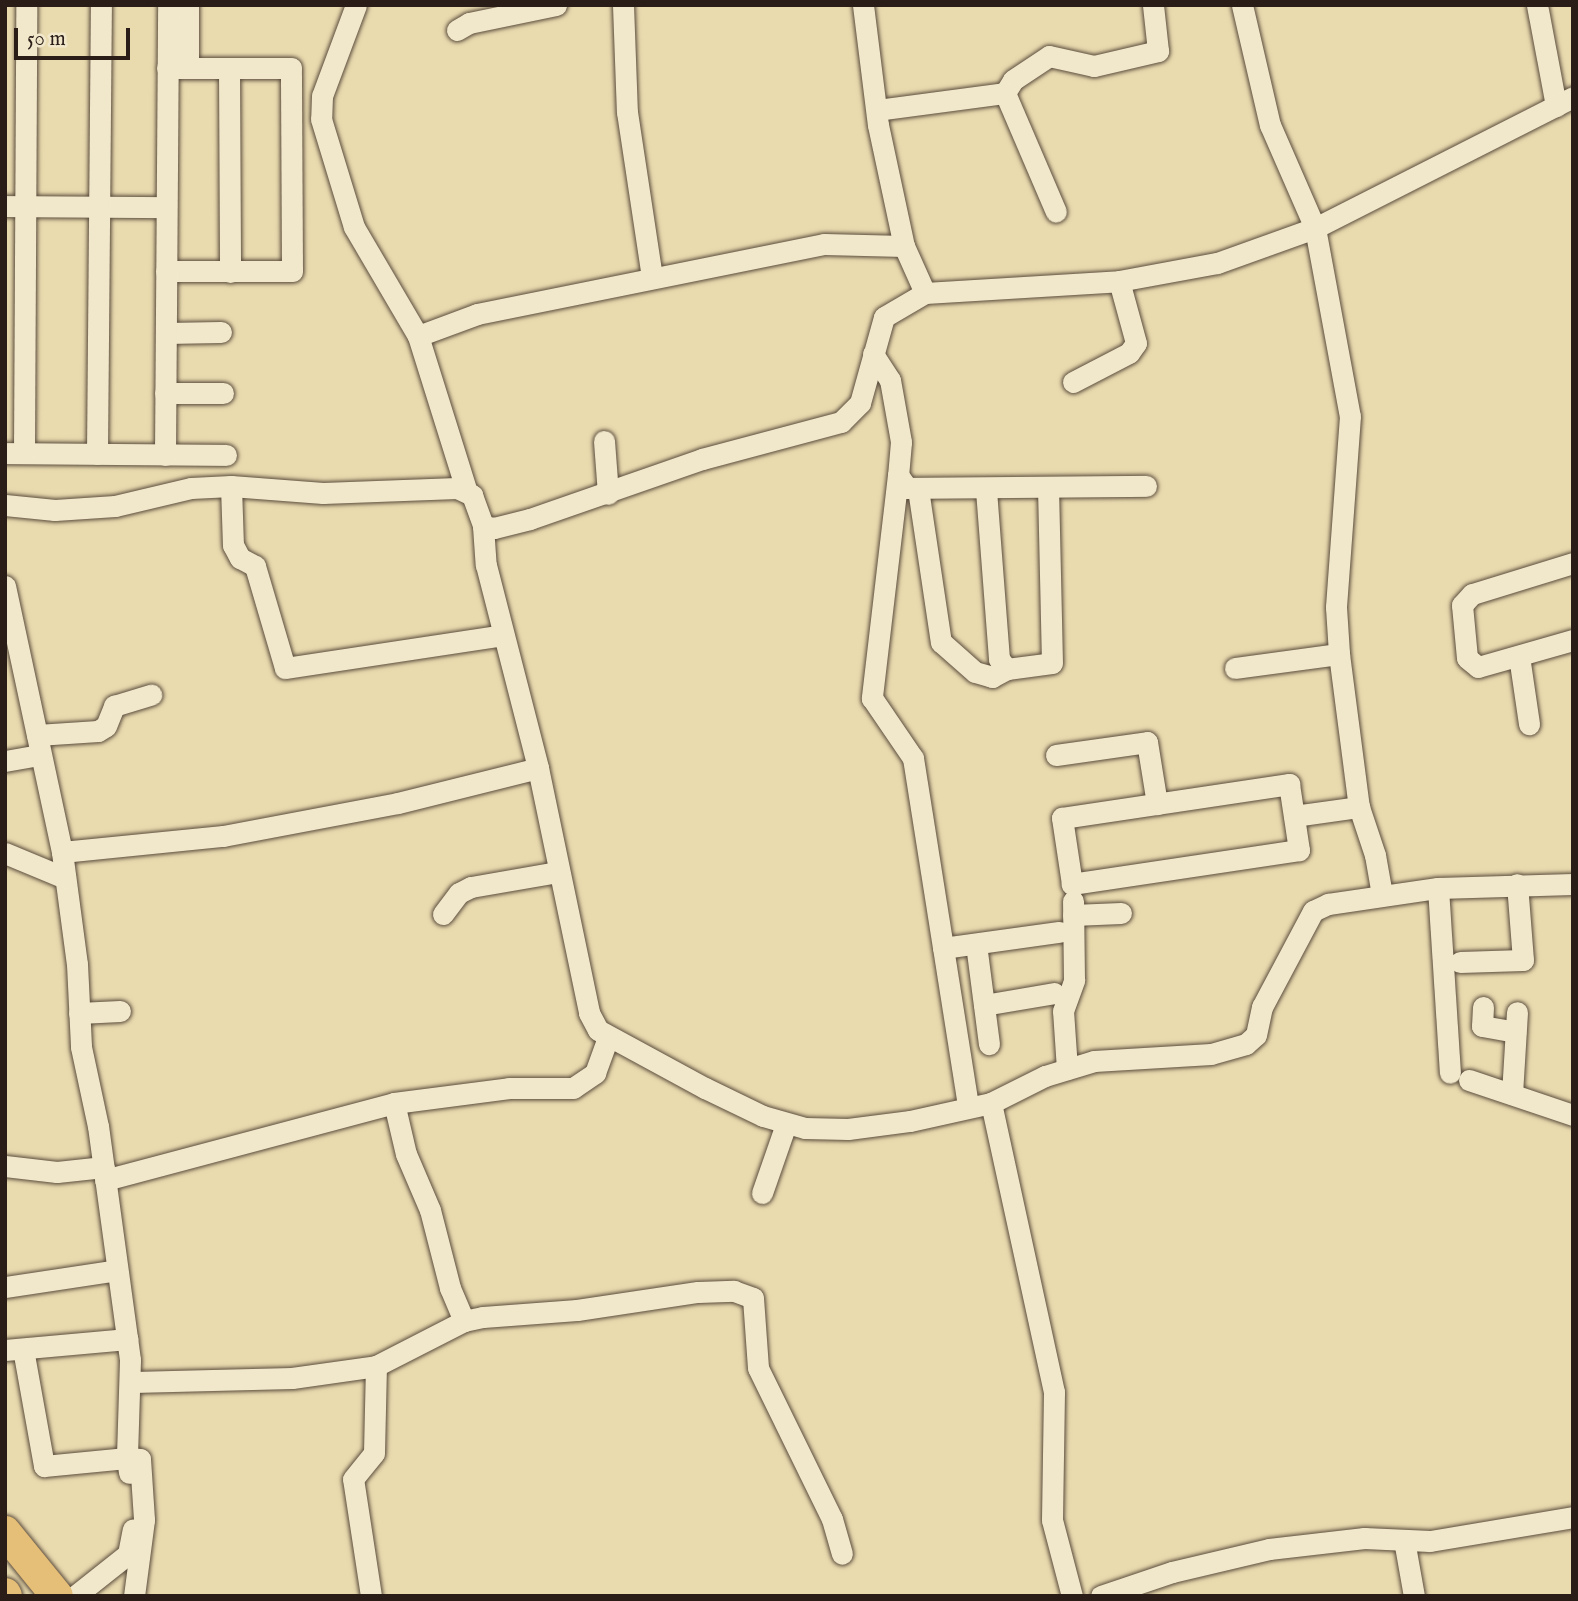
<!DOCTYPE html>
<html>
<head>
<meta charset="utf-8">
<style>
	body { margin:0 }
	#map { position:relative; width:1578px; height:1601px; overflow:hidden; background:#eadbaf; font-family:"IM FELL English",serif }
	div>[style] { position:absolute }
	.roads { filter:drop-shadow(0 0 2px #5a4c3d) drop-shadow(0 0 2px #5a4c3d) }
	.minor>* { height:21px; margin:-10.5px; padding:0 10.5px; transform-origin:10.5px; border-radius:10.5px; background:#f1e8cb }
	.highway>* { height:32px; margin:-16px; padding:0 16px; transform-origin:16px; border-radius:16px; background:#e5be78 }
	span { translate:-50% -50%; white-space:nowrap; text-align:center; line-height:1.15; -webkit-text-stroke:7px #f1e8cb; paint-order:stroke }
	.frame { position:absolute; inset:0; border:7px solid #2a1c17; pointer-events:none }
	.scale { position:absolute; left:14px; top:28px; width:116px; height:32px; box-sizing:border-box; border:4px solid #2a1c17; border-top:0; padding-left:9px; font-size:21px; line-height:24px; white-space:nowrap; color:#2a1c17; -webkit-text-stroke:5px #f1e8cb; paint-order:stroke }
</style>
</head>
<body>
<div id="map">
	<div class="roads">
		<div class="minor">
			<div style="left:356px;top:5px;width:97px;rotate:110.5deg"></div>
			<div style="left:322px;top:96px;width:23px;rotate:92deg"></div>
			<div style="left:321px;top:119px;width:113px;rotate:73deg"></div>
			<div style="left:354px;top:227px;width:126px;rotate:59.6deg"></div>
			<div style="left:418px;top:336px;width:160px;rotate:72.6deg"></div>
			<div style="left:623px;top:5px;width:107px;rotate:87.9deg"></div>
			<div style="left:627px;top:112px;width:167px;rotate:81.4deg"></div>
			<div style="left:863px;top:5px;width:121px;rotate:82.9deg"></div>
			<div style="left:878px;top:125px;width:124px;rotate:77.9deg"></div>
			<div style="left:904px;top:246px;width:51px;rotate:65.9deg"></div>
			<div style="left:1242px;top:5px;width:123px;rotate:76.9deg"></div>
			<div style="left:1270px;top:125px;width:112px;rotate:66.4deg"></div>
			<div style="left:1315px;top:228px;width:191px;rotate:79.5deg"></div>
			<div style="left:1350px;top:416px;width:192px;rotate:94.2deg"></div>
			<div style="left:1336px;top:607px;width:47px;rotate:86.3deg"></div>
			<div style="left:1339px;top:654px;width:154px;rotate:82.6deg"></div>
			<div style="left:1359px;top:807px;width:51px;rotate:71.6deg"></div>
			<div style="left:1375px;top:855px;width:40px;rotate:80deg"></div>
			<div style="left:1537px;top:5px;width:103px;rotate:79.3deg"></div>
			<div style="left:457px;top:30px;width:14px;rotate:-30deg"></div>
			<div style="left:469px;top:23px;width:89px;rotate:-11.7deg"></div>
			<div style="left:188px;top:68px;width:63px;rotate:-90deg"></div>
			<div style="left:229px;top:68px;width:204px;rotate:89.7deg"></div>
			<div style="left:1005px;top:93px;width:15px;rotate:-58deg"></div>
			<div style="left:1013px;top:80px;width:43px;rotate:-33.7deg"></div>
			<div style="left:1049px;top:56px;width:46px;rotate:12.5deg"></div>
			<div style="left:1094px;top:66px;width:66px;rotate:-13.2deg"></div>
			<div style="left:1158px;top:51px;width:46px;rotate:-96.2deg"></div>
			<div style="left:877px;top:110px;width:129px;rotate:-7.6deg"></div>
			<div style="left:1005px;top:93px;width:129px;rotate:66.8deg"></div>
			<div style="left:5px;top:206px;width:161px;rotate:0.4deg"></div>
			<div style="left:166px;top:271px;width:126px"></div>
			<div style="left:292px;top:271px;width:203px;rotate:-90.3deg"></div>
			<div style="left:291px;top:68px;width:124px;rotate:180deg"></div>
			<div style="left:166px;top:333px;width:55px;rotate:-1deg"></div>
			<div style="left:418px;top:336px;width:63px;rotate:-20.4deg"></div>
			<div style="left:477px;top:314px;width:354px;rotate:-11.4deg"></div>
			<div style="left:824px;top:244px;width:80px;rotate:1.4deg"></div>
			<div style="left:873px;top:354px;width:31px;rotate:57deg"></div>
			<div style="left:890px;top:380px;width:63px;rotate:79.9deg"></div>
			<div style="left:901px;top:442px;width:33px;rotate:95deg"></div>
			<div style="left:898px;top:475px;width:16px;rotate:55deg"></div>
			<div style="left:907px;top:488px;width:239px;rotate:-0.5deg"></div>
			<div style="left:1073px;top:382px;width:63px;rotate:-27.4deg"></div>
			<div style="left:1129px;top:353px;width:12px;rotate:-55deg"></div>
			<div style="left:1136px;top:343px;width:64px;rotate:-105.3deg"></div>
			<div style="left:165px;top:393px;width:58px"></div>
			<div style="left:604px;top:441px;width:53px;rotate:85.7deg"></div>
			<div style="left:5px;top:453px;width:221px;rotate:0.5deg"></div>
			<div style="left:24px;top:453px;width:448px;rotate:-89.7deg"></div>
			<div style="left:97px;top:454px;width:449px;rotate:-89.5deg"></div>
			<div style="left:165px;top:455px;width:450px;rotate:-89.6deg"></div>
			<div style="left:898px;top:475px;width:225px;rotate:96.7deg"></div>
			<div style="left:872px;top:698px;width:73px;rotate:55.7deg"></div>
			<div style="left:913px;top:758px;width:353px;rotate:81deg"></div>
			<div style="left:231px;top:486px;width:59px;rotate:88.1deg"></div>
			<div style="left:233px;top:545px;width:15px;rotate:62deg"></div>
			<div style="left:240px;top:558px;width:17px;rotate:28deg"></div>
			<div style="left:255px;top:566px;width:106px;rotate:73.6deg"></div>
			<div style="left:285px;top:668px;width:220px;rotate:-8.6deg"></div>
			<div style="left:918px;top:489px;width:155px;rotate:81.5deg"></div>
			<div style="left:941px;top:642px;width:45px;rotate:41.4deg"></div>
			<div style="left:975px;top:672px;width:18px;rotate:16deg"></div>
			<div style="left:992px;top:677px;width:17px;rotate:-28deg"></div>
			<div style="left:986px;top:490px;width:169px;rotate:85.6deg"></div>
			<div style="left:999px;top:659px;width:13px;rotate:51deg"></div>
			<div style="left:1007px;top:669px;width:45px;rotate:-7.6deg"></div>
			<div style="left:1052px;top:663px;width:174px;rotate:-91.3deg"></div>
			<div style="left:5px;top:505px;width:50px;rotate:5.7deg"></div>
			<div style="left:55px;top:510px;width:60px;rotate:-3.8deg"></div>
			<div style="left:115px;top:506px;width:78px;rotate:-13.3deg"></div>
			<div style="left:191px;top:488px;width:40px;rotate:-2.9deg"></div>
			<div style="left:231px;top:486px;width:92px;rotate:4.4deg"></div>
			<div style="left:323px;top:493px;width:134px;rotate:-2.1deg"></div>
			<div style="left:457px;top:488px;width:17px;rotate:25deg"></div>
			<div style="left:472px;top:495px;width:33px;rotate:70deg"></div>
			<div style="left:483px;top:526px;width:11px;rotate:10deg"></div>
			<div style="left:494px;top:528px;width:37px;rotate:-14deg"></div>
			<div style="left:530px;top:519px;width:182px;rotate:-19.2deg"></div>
			<div style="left:702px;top:459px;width:144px;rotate:-14.9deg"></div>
			<div style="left:841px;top:422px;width:27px;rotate:-45deg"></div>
			<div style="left:860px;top:403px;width:89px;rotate:-74.4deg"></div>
			<div style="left:884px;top:317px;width:48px;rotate:-30.3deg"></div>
			<div style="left:925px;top:293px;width:194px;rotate:-3.5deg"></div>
			<div style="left:1119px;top:281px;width:100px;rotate:-10.4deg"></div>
			<div style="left:1217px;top:263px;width:104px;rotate:-19.7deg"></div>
			<div style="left:1315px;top:228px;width:289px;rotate:-26.9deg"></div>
			<div style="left:483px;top:526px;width:39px;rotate:86deg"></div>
			<div style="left:486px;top:565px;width:210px;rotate:75.6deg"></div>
			<div style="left:538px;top:768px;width:250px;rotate:78.2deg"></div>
			<div style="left:589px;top:1013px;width:19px;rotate:62deg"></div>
			<div style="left:598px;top:1030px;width:122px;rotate:28.5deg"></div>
			<div style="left:705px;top:1088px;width:64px;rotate:25.8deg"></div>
			<div style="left:763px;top:1116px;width:44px;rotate:15.9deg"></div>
			<div style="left:805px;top:1128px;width:43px;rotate:1.3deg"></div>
			<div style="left:848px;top:1129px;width:63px;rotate:-7.4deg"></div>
			<div style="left:910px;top:1121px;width:83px;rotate:-12.5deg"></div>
			<div style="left:991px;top:1103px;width:296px;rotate:77.7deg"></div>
			<div style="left:1054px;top:1392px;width:128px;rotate:90.9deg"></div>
			<div style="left:1052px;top:1520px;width:79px;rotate:75.3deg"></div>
			<div style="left:1573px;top:563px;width:106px;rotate:162.9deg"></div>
			<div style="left:1472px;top:594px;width:15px;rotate:132deg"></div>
			<div style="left:1462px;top:605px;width:53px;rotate:84.6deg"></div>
			<div style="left:1467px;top:658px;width:14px;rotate:39deg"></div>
			<div style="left:1478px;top:667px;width:99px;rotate:-15.9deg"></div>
			<div style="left:5px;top:586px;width:272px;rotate:77.9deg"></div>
			<div style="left:62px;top:852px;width:113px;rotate:82.4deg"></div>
			<div style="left:77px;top:964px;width:83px;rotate:87.2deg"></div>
			<div style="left:81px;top:1047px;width:81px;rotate:77.9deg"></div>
			<div style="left:98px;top:1126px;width:236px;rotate:82.2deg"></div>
			<div style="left:130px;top:1360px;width:98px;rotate:91.8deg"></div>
			<div style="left:127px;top:1458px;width:13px;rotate:4deg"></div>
			<div style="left:140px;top:1459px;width:61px;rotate:86.2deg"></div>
			<div style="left:144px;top:1520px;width:77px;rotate:97.5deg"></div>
			<div style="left:1519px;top:656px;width:69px;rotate:81.6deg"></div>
			<div style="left:1235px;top:668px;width:105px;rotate:-7.7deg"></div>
			<div style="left:37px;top:735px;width:61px;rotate:-3.8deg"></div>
			<div style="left:98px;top:731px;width:9px;rotate:-32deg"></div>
			<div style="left:106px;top:726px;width:22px;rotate:-68deg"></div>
			<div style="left:114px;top:706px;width:39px;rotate:-17deg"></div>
			<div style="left:1056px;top:755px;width:92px;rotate:-8.1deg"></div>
			<div style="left:1147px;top:742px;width:63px;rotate:80.8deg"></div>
			<div style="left:5px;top:761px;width:36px;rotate:-10deg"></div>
			<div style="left:1289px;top:784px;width:67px;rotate:81.4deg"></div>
			<div style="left:1299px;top:850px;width:230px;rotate:171.5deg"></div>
			<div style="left:1072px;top:884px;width:67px;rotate:-98.6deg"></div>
			<div style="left:1062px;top:818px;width:230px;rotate:-8.5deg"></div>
			<div style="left:1294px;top:816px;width:66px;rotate:-7.9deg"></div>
			<div style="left:62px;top:852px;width:162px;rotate:-5.7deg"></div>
			<div style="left:223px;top:836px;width:178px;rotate:-10.7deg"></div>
			<div style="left:398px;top:803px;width:144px;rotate:-14deg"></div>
			<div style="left:5px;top:853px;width:65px;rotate:22.6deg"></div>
			<div style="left:1438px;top:888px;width:185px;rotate:86.3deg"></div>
			<div style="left:443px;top:914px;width:26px;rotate:-53deg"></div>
			<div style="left:459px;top:893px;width:13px;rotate:-27deg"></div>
			<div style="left:471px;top:887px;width:87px;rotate:-9.9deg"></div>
			<div style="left:1073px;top:915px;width:48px;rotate:-2.4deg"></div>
			<div style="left:976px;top:944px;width:101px;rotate:82.6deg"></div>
			<div style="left:943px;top:948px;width:117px;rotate:-7.9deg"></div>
			<div style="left:1460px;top:962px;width:63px;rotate:-1.8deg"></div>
			<div style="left:1523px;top:960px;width:76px;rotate:-94.5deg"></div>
			<div style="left:984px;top:1005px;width:71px;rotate:-9.7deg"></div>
			<div style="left:1483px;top:1007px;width:19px;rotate:93deg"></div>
			<div style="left:1482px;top:1026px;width:34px;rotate:10deg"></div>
			<div style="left:79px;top:1013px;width:41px;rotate:-2.8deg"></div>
			<div style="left:1067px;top:1069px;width:58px;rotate:-93.9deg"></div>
			<div style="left:1063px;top:1011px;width:33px;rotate:-70deg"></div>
			<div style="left:1074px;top:980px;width:79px;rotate:-90.7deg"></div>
			<div style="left:1469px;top:1080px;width:110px;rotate:18.6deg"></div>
			<div style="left:1512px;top:1094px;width:82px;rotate:-86.5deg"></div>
			<div style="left:394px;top:1103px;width:52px;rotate:76.8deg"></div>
			<div style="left:406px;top:1154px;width:61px;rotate:66.8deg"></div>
			<div style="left:430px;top:1210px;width:81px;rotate:75.6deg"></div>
			<div style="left:450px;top:1288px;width:36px;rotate:67deg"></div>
			<div style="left:991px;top:1103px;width:60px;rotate:-26.6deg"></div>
			<div style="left:1045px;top:1076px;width:51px;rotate:-17deg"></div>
			<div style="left:1094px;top:1061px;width:117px;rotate:-3.4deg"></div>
			<div style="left:1211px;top:1054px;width:36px;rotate:-16deg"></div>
			<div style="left:1246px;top:1044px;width:13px;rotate:-42deg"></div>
			<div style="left:1256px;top:1035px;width:29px;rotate:-78deg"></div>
			<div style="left:1262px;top:1007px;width:109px;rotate:-62deg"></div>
			<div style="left:1313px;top:911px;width:17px;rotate:-25deg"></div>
			<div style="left:1328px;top:904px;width:111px;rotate:-8.3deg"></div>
			<div style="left:1438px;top:888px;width:135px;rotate:-1.7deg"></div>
			<div style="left:5px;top:1166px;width:52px;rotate:6.6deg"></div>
			<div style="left:57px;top:1172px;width:47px;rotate:-6.1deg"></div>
			<div style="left:105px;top:1180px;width:299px;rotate:-14.9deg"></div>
			<div style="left:394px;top:1103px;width:116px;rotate:-7.4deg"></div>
			<div style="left:509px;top:1088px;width:64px"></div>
			<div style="left:573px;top:1088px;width:27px;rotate:-34deg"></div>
			<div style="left:595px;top:1073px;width:38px;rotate:-70deg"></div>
			<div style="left:762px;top:1193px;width:73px;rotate:-70.8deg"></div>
			<div style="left:5px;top:1287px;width:113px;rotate:-8.6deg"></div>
			<div style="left:23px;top:1349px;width:119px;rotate:79.8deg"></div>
			<div style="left:44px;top:1466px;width:83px;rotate:-5.5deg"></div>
			<div style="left:127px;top:1458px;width:15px;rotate:82deg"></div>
			<div style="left:5px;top:1350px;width:123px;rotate:-5.1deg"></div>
			<div style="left:133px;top:1382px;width:159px;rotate:-1.4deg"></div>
			<div style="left:292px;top:1378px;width:85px;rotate:-8.1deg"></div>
			<div style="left:1404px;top:1540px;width:57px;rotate:79.9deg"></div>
			<div style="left:75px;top:1596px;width:68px;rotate:-38.4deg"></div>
			<div style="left:128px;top:1554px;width:25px;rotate:-79deg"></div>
			<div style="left:371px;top:1596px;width:118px;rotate:-98.7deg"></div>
			<div style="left:353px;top:1479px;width:33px;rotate:-51deg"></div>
			<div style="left:374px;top:1453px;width:87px;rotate:-88.7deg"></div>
			<div style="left:376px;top:1366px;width:99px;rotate:-27.1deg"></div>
			<div style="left:464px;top:1321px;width:19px;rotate:-12deg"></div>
			<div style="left:483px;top:1317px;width:94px;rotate:-4.3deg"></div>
			<div style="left:577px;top:1310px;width:122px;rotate:-8.5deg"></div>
			<div style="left:698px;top:1292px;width:36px;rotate:-2deg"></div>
			<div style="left:734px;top:1291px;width:20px;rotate:20deg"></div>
			<div style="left:753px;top:1298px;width:70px;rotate:85.9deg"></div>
			<div style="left:758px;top:1368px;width:168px;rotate:63.9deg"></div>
			<div style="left:832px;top:1519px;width:36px;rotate:74deg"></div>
			<div style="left:1101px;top:1596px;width:75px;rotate:-18.7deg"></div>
			<div style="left:1172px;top:1572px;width:100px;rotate:-13.3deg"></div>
			<div style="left:1269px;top:1549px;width:96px;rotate:-6.6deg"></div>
			<div style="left:1364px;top:1538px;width:66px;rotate:2.6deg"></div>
			<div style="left:1430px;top:1541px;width:145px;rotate:-9.5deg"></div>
		</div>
		<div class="highway">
			<div style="left:5px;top:1532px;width:82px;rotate:50.9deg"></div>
			<div style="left:5px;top:1594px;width:2px;rotate:63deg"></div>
		</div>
	</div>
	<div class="frame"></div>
	<div class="scale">50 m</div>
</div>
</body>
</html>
